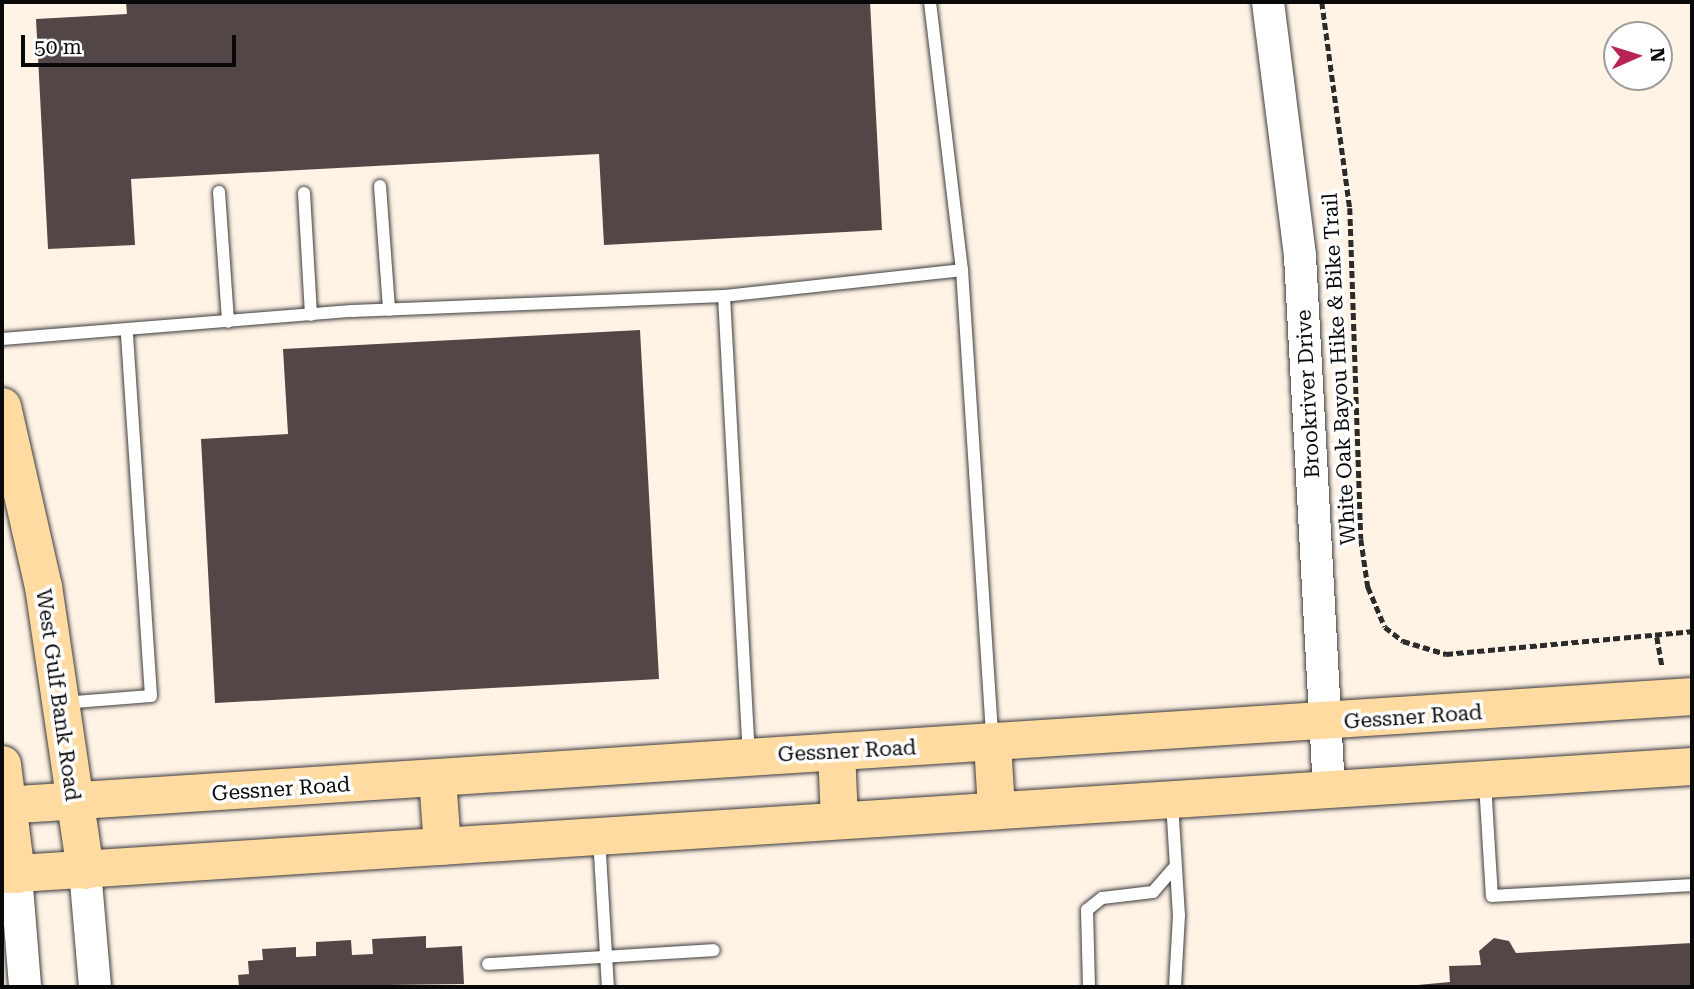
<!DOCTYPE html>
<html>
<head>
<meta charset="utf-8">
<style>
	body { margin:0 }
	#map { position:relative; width:1694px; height:989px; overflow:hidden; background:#fff3e6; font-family:"Roboto Serif",serif }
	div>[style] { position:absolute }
	.building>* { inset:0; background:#524746 }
	.path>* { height:4.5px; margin-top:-2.25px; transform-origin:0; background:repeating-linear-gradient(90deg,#2b2b2b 0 7px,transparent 0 10.5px) }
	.roads { filter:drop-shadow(0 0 2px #3c3c3c) drop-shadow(0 0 2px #3c3c3c) }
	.service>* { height:12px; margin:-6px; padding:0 6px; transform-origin:6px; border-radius:6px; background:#fff }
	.tertiary>* { height:32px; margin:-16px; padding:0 16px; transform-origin:16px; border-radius:16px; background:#fff }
	.secondary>* { height:37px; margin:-18.5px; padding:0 18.5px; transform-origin:18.5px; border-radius:18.5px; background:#ffdaa1 }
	span { translate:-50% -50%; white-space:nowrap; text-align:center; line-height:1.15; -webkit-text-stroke:7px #fff; paint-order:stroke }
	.street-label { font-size:21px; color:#090909 }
	.frame { position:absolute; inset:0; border:4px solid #090909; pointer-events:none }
	.north { position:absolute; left:1603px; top:21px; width:70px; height:70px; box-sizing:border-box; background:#fff; border:2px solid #9d9d9d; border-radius:50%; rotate:87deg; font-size:19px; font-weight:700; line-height:28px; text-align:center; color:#090909 }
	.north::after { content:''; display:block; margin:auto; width:24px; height:32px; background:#b82254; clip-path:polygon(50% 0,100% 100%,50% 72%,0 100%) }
	.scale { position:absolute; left:21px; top:35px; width:215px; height:32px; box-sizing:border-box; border:4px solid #090909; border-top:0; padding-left:9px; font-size:21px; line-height:24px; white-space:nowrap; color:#090909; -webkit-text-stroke:5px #fff; paint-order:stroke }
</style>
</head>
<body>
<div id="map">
	<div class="building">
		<div style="clip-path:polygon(126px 2px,870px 2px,882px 230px,604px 245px,599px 154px,131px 179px,135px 245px,48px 249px,36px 19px,127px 14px)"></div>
		<div style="clip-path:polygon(640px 330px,659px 679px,215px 703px,201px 439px,288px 434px,283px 349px)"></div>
		<div style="clip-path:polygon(426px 936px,426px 948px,462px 946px,464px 984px,239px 987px,238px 975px,249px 974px,248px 961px,263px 960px,262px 949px,296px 947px,296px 957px,316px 956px,316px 942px,351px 940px,352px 955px,373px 954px,372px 939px)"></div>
		<div style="clip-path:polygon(1494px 938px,1509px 941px,1516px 953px,1692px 943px,1692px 987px,1396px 987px,1450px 982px,1449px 966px,1481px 965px,1479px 951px)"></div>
	</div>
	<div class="path">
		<div style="left:1322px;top:2px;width:208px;rotate:82.3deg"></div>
		<div style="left:1350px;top:208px;width:331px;rotate:88.1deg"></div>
		<div style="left:1361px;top:539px;width:49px;rotate:81.7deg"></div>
		<div style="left:1368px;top:587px;width:43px;rotate:67deg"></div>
		<div style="left:1385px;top:627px;width:23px;rotate:38deg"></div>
		<div style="left:1403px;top:641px;width:45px;rotate:16.8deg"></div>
		<div style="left:1446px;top:654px;width:247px;rotate:-5.3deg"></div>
		<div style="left:1657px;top:637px;width:29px;rotate:80deg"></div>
	</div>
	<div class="roads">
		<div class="service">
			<div style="left:930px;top:2px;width:270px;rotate:83.2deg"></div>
			<div style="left:962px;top:270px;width:468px;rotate:86.3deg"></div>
			<div style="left:380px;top:186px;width:124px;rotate:85.8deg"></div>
			<div style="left:219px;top:192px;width:130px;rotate:86deg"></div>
			<div style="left:304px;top:193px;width:122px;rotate:86.7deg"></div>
			<div style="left:724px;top:296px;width:459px;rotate:86.9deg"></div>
			<div style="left:2px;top:339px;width:351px;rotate:-4.6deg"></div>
			<div style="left:352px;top:311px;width:372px;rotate:-2.3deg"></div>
			<div style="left:724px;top:296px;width:239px;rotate:-6.2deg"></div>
			<div style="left:62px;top:703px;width:89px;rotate:-4.5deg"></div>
			<div style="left:151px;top:696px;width:365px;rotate:-93.8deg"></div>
			<div style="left:1485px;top:783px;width:113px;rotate:86.5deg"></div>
			<div style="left:1492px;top:896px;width:200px;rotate:-3.1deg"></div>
			<div style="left:1172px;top:802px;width:113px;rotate:86.5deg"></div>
			<div style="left:1179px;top:915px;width:72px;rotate:93.2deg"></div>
			<div style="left:599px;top:837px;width:150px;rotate:86.6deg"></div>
			<div style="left:488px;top:964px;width:226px;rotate:-3.5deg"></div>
			<div style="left:1089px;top:987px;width:77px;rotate:-91.5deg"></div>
			<div style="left:1087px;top:910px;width:19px;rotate:-39deg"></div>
			<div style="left:1102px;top:898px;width:51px;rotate:-6.7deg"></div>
			<div style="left:1153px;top:892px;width:30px;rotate:-49deg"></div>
		</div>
		<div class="tertiary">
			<div style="left:1268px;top:2px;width:256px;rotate:82.8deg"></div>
			<div style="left:1300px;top:256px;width:534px;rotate:86.89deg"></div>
			<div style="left:85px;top:870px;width:117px;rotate:85.1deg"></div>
			<div style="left:16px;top:874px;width:113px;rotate:85.4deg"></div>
		</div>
		<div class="secondary">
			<div style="left:2px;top:406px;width:185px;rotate:77.2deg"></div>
			<div style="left:43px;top:586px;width:287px;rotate:81.6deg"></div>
			<div style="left:992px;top:743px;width:66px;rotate:86.5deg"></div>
			<div style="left:836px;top:751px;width:69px;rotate:87.5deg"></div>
			<div style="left:2px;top:764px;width:111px;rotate:82.7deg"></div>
			<div style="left:437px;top:778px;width:68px;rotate:85.8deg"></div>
			<div style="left:2px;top:805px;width:1694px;rotate:-3.69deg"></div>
			<div style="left:2px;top:874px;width:1693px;rotate:-3.66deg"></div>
		</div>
	</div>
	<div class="street-label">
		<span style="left:1339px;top:369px;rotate:-93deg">White Oak Bayou Hike &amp; Bike Trail</span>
		<span style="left:1308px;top:394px;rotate:-93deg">Brookriver Drive</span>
		<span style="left:58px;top:695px;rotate:82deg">West Gulf Bank Road</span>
		<span style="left:1413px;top:717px;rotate:-4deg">Gessner Road</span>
		<span style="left:847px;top:751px;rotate:-3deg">Gessner Road</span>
		<span style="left:281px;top:789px;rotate:-4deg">Gessner Road</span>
	</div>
	<div class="frame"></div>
	<div class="north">N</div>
	<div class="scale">50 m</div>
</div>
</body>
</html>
